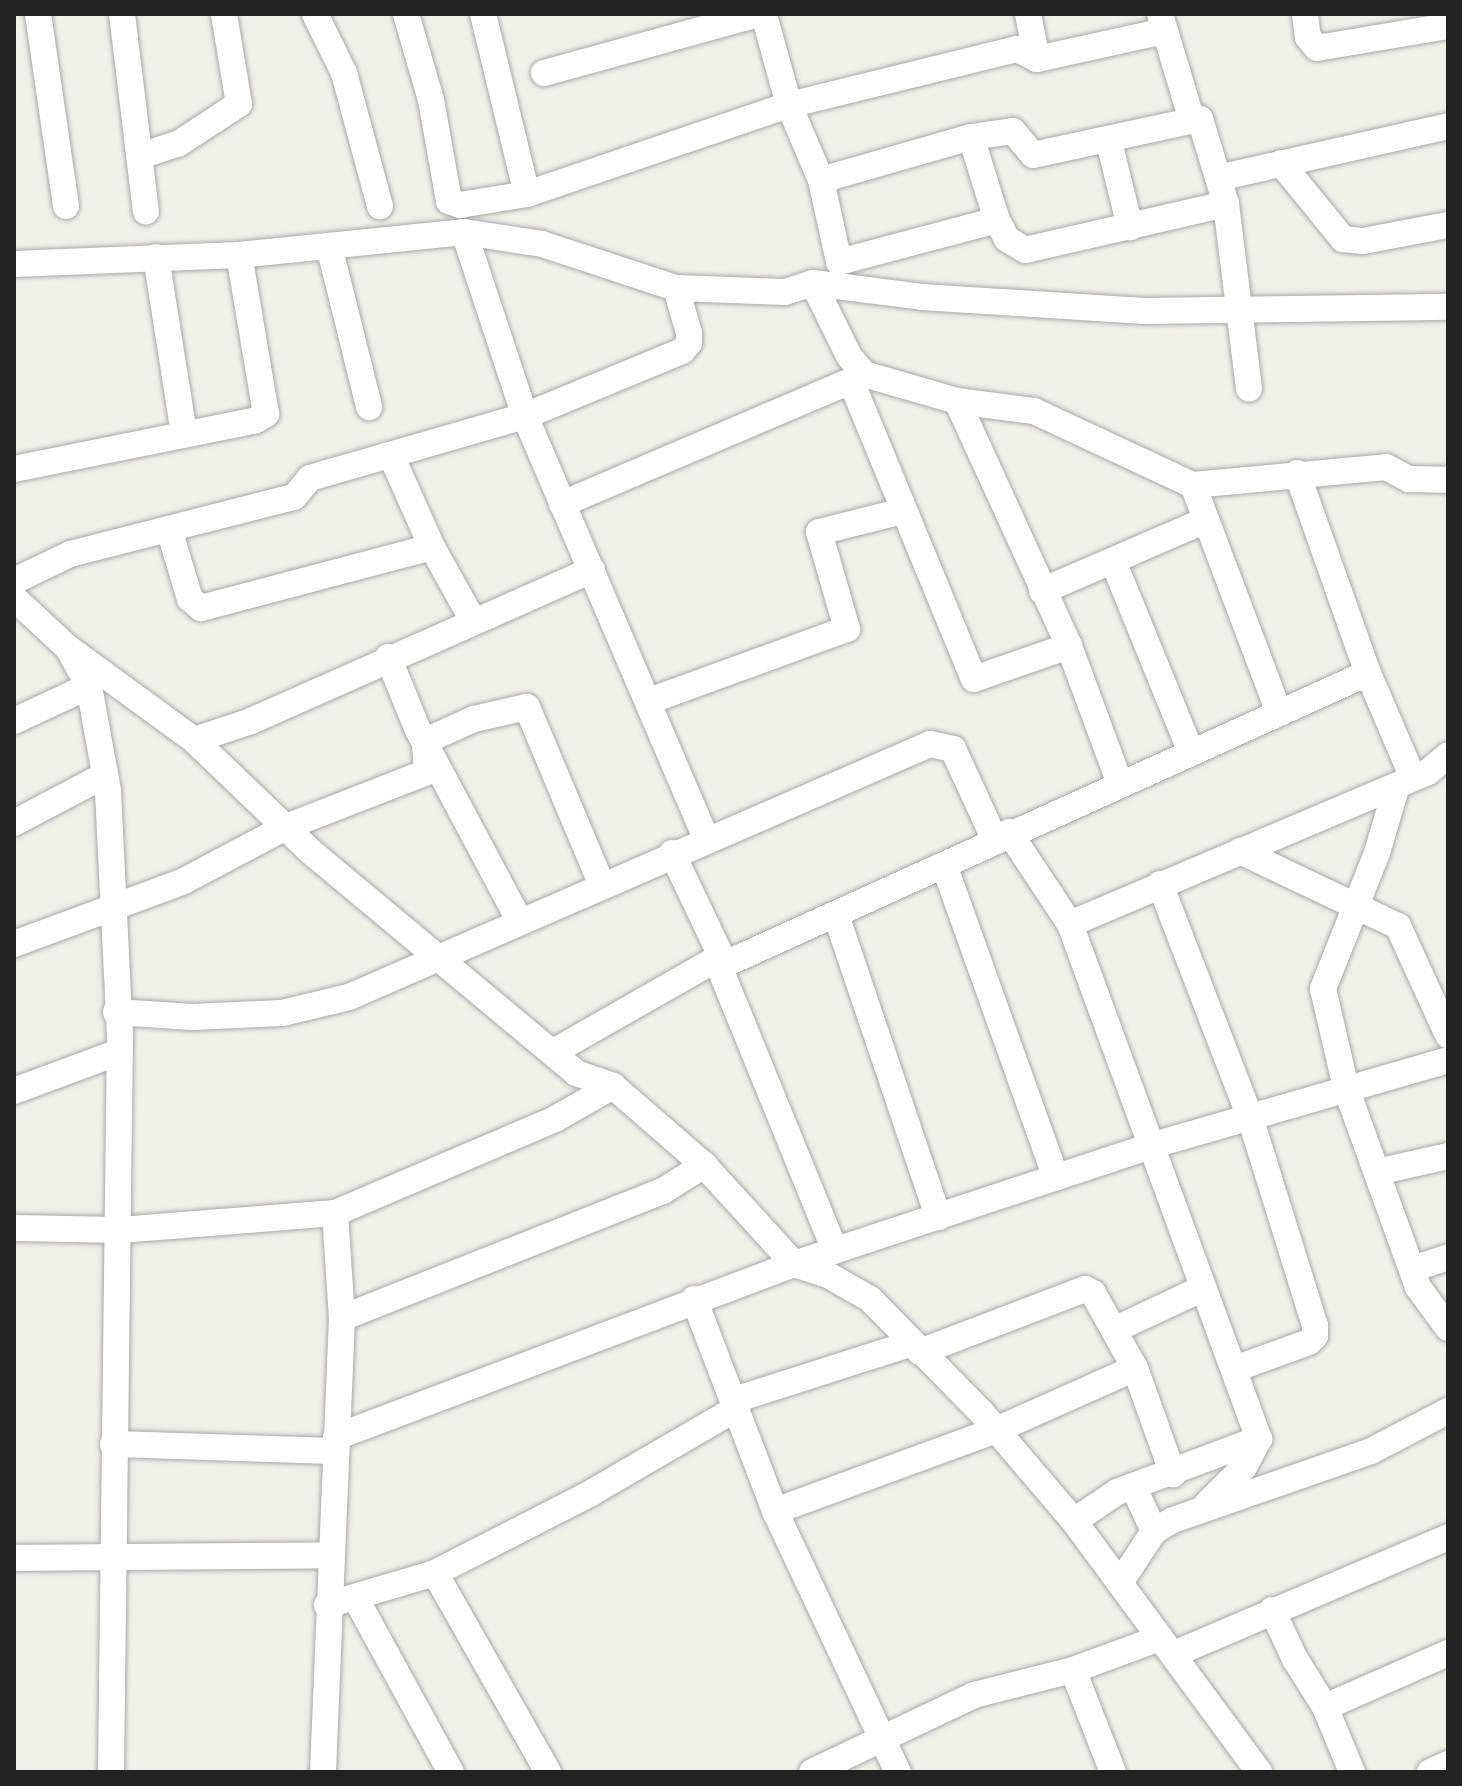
<!DOCTYPE html>
<html>
<head>
<meta charset="utf-8">
<style>
	body { margin:0 }
	#map { position:relative; width:1462px; height:1786px; overflow:hidden; background:#f2efe9; font-family:"Sofia Sans Condensed",sans-serif }
	div>[style] { position:absolute }
	.roads { filter:drop-shadow(0 0 2px #a9a9a9) drop-shadow(0 0 2px #a9a9a9) }
	.minor>* { height:26px; margin:-13px; padding:0 13px; transform-origin:13px; border-radius:13px; background:#fff }
	span { translate:-50% -50%; white-space:nowrap; text-align:center; line-height:1.15; -webkit-text-stroke:6px #fff; paint-order:stroke }
	.frame { position:absolute; inset:0; border:16px solid #222; pointer-events:none }
</style>
</head>
<body>
<div id="map">
	<div class="roads">
		<div class="minor">
			<div style="left:38px;top:14px;width:194px;rotate:81.7deg"></div>
			<div style="left:122px;top:14px;width:199px;rotate:83.1deg"></div>
			<div style="left:315px;top:14px;width:66px;rotate:63.8deg"></div>
			<div style="left:344px;top:73px;width:138px;rotate:74.9deg"></div>
			<div style="left:406px;top:14px;width:90px;rotate:73.8deg"></div>
			<div style="left:431px;top:100px;width:103px;rotate:79.9deg"></div>
			<div style="left:449px;top:201px;width:12px;rotate:20deg"></div>
			<div style="left:460px;top:205px;width:68px;rotate:-9.3deg"></div>
			<div style="left:527px;top:194px;width:277px;rotate:-18.8deg"></div>
			<div style="left:789px;top:105px;width:235px;rotate:-13.8deg"></div>
			<div style="left:1017px;top:49px;width:22px;rotate:27deg"></div>
			<div style="left:1037px;top:59px;width:130px;rotate:-12.4deg"></div>
			<div style="left:483px;top:14px;width:185px;rotate:76.3deg"></div>
			<div style="left:758px;top:14px;width:6px;rotate:9deg"></div>
			<div style="left:764px;top:15px;width:93px;rotate:74.5deg"></div>
			<div style="left:789px;top:105px;width:82px;rotate:66.9deg"></div>
			<div style="left:821px;top:180px;width:84px;rotate:77.6deg"></div>
			<div style="left:839px;top:262px;width:163px;rotate:-14.9deg"></div>
			<div style="left:1028px;top:14px;width:46px;rotate:78.7deg"></div>
			<div style="left:1160px;top:14px;width:112px;rotate:73.3deg"></div>
			<div style="left:1305px;top:14px;width:23px;rotate:83deg"></div>
			<div style="left:1308px;top:37px;width:14px;rotate:51deg"></div>
			<div style="left:1317px;top:48px;width:133px;rotate:-9.5deg"></div>
			<div style="left:544px;top:73px;width:222px;rotate:-15.4deg"></div>
			<div style="left:971px;top:137px;width:87px;rotate:72.6deg"></div>
			<div style="left:997px;top:220px;width:21px;rotate:62deg"></div>
			<div style="left:1007px;top:239px;width:21px;rotate:31deg"></div>
			<div style="left:1025px;top:250px;width:206px;rotate:-12.9deg"></div>
			<div style="left:1109px;top:142px;width:88px;rotate:76.1deg"></div>
			<div style="left:140px;top:156px;width:40px;rotate:-18deg"></div>
			<div style="left:178px;top:144px;width:73px;rotate:-33.3deg"></div>
			<div style="left:239px;top:104px;width:91px;rotate:-99.5deg"></div>
			<div style="left:1281px;top:163px;width:98px;rotate:50.8deg"></div>
			<div style="left:1343px;top:239px;width:20px;rotate:6deg"></div>
			<div style="left:1363px;top:241px;width:86px;rotate:-10.7deg"></div>
			<div style="left:1218px;top:178px;width:236px;rotate:-12.7deg"></div>
			<div style="left:821px;top:180px;width:156px;rotate:-16deg"></div>
			<div style="left:971px;top:137px;width:42px;rotate:-8.1deg"></div>
			<div style="left:1013px;top:131px;width:31px;rotate:50deg"></div>
			<div style="left:1033px;top:155px;width:171px;rotate:-12.2deg"></div>
			<div style="left:1200px;top:119px;width:89px;rotate:73deg"></div>
			<div style="left:1226px;top:204px;width:186px;rotate:82.9deg"></div>
			<div style="left:464px;top:232px;width:194px;rotate:71.7deg"></div>
			<div style="left:525px;top:416px;width:460px;rotate:66.8deg"></div>
			<div style="left:329px;top:246px;width:166px;rotate:76deg"></div>
			<div style="left:156px;top:257px;width:179px;rotate:81deg"></div>
			<div style="left:14px;top:264px;width:225px;rotate:-2.3deg"></div>
			<div style="left:239px;top:255px;width:226px;rotate:-5.8deg"></div>
			<div style="left:464px;top:232px;width:79px;rotate:8.7deg"></div>
			<div style="left:542px;top:244px;width:141px;rotate:18.2deg"></div>
			<div style="left:676px;top:288px;width:109px;rotate:2.1deg"></div>
			<div style="left:785px;top:292px;width:29px;rotate:-18deg"></div>
			<div style="left:813px;top:283px;width:110px;rotate:7.3deg"></div>
			<div style="left:922px;top:297px;width:223px;rotate:3.6deg"></div>
			<div style="left:1145px;top:311px;width:303px;rotate:-0.8deg"></div>
			<div style="left:813px;top:283px;width:81px;rotate:63.7deg"></div>
			<div style="left:849px;top:356px;width:23px;rotate:50deg"></div>
			<div style="left:864px;top:374px;width:97px;rotate:16.2deg"></div>
			<div style="left:957px;top:401px;width:78px;rotate:7.4deg"></div>
			<div style="left:1034px;top:411px;width:175px;rotate:25deg"></div>
			<div style="left:1193px;top:485px;width:194px;rotate:-5.3deg"></div>
			<div style="left:1386px;top:467px;width:26px;rotate:28deg"></div>
			<div style="left:1409px;top:479px;width:39px;rotate:1deg"></div>
			<div style="left:851px;top:381px;width:322px;rotate:67.6deg"></div>
			<div style="left:974px;top:679px;width:101px;rotate:-19.2deg"></div>
			<div style="left:957px;top:401px;width:269px;rotate:65.4deg"></div>
			<div style="left:1069px;top:646px;width:147px;rotate:69.7deg"></div>
			<div style="left:391px;top:455px;width:101px;rotate:66deg"></div>
			<div style="left:432px;top:547px;width:82px;rotate:60.9deg"></div>
			<div style="left:14px;top:469px;width:247px;rotate:-11.4deg"></div>
			<div style="left:256px;top:420px;width:12px;rotate:-31deg"></div>
			<div style="left:266px;top:414px;width:161px;rotate:-99.6deg"></div>
			<div style="left:1297px;top:473px;width:212px;rotate:70.5deg"></div>
			<div style="left:1368px;top:673px;width:114px;rotate:66.8deg"></div>
			<div style="left:1193px;top:485px;width:243px;rotate:69.3deg"></div>
			<div style="left:562px;top:504px;width:328px;rotate:-23.1deg"></div>
			<div style="left:169px;top:529px;width:73px;rotate:73.3deg"></div>
			<div style="left:190px;top:599px;width:14px;rotate:39deg"></div>
			<div style="left:201px;top:608px;width:239px;rotate:-14.8deg"></div>
			<div style="left:1113px;top:561px;width:206px;rotate:67.8deg"></div>
			<div style="left:14px;top:581px;width:62px;rotate:-25.7deg"></div>
			<div style="left:70px;top:554px;width:231px;rotate:-14.3deg"></div>
			<div style="left:294px;top:497px;width:25px;rotate:-50deg"></div>
			<div style="left:310px;top:478px;width:224px;rotate:-16.1deg"></div>
			<div style="left:525px;top:416px;width:170px;rotate:-22.5deg"></div>
			<div style="left:682px;top:351px;width:11px;rotate:-49deg"></div>
			<div style="left:689px;top:343px;width:10px;rotate:-90deg"></div>
			<div style="left:689px;top:333px;width:47px;rotate:-106.1deg"></div>
			<div style="left:1042px;top:591px;width:179px;rotate:-23.4deg"></div>
			<div style="left:14px;top:598px;width:74px;rotate:42.8deg"></div>
			<div style="left:68px;top:648px;width:43px;rotate:61.1deg"></div>
			<div style="left:89px;top:686px;width:107px;rotate:79.7deg"></div>
			<div style="left:108px;top:791px;width:243px;rotate:87.2deg"></div>
			<div style="left:120px;top:1034px;width:738px;rotate:90.7deg"></div>
			<div style="left:68px;top:648px;width:156px;rotate:36.1deg"></div>
			<div style="left:194px;top:740px;width:161px;rotate:43.7deg"></div>
			<div style="left:310px;top:851px;width:346px;rotate:39.8deg"></div>
			<div style="left:576px;top:1073px;width:39px;rotate:19deg"></div>
			<div style="left:613px;top:1086px;width:121px;rotate:41deg"></div>
			<div style="left:704px;top:1165px;width:134px;rotate:47.7deg"></div>
			<div style="left:794px;top:1264px;width:36px;rotate:18deg"></div>
			<div style="left:828px;top:1275px;width:48px;rotate:29.7deg"></div>
			<div style="left:870px;top:1299px;width:160px;rotate:45.5deg"></div>
			<div style="left:982px;top:1413px;width:142px;rotate:49.6deg"></div>
			<div style="left:1074px;top:1521px;width:312px;rotate:53.6deg"></div>
			<div style="left:388px;top:657px;width:79px;rotate:67.7deg"></div>
			<div style="left:418px;top:730px;width:217px;rotate:62deg"></div>
			<div style="left:649px;top:701px;width:211px;rotate:-20deg"></div>
			<div style="left:847px;top:629px;width:101px;rotate:-106.1deg"></div>
			<div style="left:819px;top:532px;width:87px;rotate:-14deg"></div>
			<div style="left:14px;top:721px;width:83px;rotate:-25deg"></div>
			<div style="left:194px;top:740px;width:60px;rotate:-18.4deg"></div>
			<div style="left:251px;top:721px;width:373px;rotate:-23.9deg"></div>
			<div style="left:425px;top:741px;width:54px;rotate:-24.2deg"></div>
			<div style="left:474px;top:719px;width:54px;rotate:-12.8deg"></div>
			<div style="left:527px;top:707px;width:193px;rotate:67.2deg"></div>
			<div style="left:1397px;top:785px;width:71px;rotate:106.4deg"></div>
			<div style="left:1377px;top:853px;width:146px;rotate:111.7deg"></div>
			<div style="left:1323px;top:989px;width:102px;rotate:76.9deg"></div>
			<div style="left:1346px;top:1088px;width:212px;rotate:70.1deg"></div>
			<div style="left:1418px;top:1287px;width:51px;rotate:53.8deg"></div>
			<div style="left:14px;top:823px;width:103px;rotate:-27.8deg"></div>
			<div style="left:1009px;top:832px;width:110px;rotate:56.5deg"></div>
			<div style="left:1070px;top:924px;width:549px;rotate:69.85deg"></div>
			<div style="left:1259px;top:1439px;width:32px;rotate:118deg"></div>
			<div style="left:1244px;top:1467px;width:52px;rotate:135deg"></div>
			<div style="left:1240px;top:851px;width:175px;rotate:25.4deg"></div>
			<div style="left:1398px;top:926px;width:120px;rotate:65.4deg"></div>
			<div style="left:672px;top:853px;width:123px;rotate:64.5deg"></div>
			<div style="left:944px;top:865px;width:332px;rotate:70.3deg"></div>
			<div style="left:1160px;top:884px;width:250px;rotate:68.9deg"></div>
			<div style="left:1250px;top:1117px;width:219px;rotate:72.7deg"></div>
			<div style="left:1315px;top:1326px;width:10px;rotate:90deg"></div>
			<div style="left:1315px;top:1336px;width:8px;rotate:135deg"></div>
			<div style="left:1309px;top:1342px;width:79px;rotate:160deg"></div>
			<div style="left:836px;top:915px;width:319px;rotate:71.3deg"></div>
			<div style="left:1070px;top:924px;width:389px;rotate:-23deg"></div>
			<div style="left:1428px;top:772px;width:26px;rotate:-40deg"></div>
			<div style="left:14px;top:944px;width:181px;rotate:-20.3deg"></div>
			<div style="left:184px;top:881px;width:115px;rotate:-27.9deg"></div>
			<div style="left:286px;top:827px;width:151px;rotate:-21.3deg"></div>
			<div style="left:427px;top:772px;width:31px;rotate:-94deg"></div>
			<div style="left:716px;top:959px;width:315px;rotate:67.8deg"></div>
			<div style="left:116px;top:1012px;width:76px;rotate:3.8deg"></div>
			<div style="left:192px;top:1017px;width:90px;rotate:-2.5deg"></div>
			<div style="left:282px;top:1013px;width:69px;rotate:-13.4deg"></div>
			<div style="left:349px;top:997px;width:634px;rotate:-23.53deg"></div>
			<div style="left:930px;top:744px;width:24px;rotate:12deg"></div>
			<div style="left:953px;top:749px;width:98px;rotate:65.3deg"></div>
			<div style="left:555px;top:1051px;width:185px;rotate:-29.7deg"></div>
			<div style="left:716px;top:959px;width:10px;rotate:29deg"></div>
			<div style="left:725px;top:964px;width:706px;rotate:-24.35deg"></div>
			<div style="left:14px;top:1091px;width:109px;rotate:-20.4deg"></div>
			<div style="left:1377px;top:1172px;width:73px;rotate:-12.7deg"></div>
			<div style="left:335px;top:1213px;width:239px;rotate:-23.1deg"></div>
			<div style="left:555px;top:1119px;width:67px;rotate:-29.6deg"></div>
			<div style="left:14px;top:1228px;width:106px;rotate:1.1deg"></div>
			<div style="left:120px;top:1230px;width:216px;rotate:-4.5deg"></div>
			<div style="left:335px;top:1213px;width:105px;rotate:86.2deg"></div>
			<div style="left:342px;top:1318px;width:454px;rotate:92.4deg"></div>
			<div style="left:1412px;top:1269px;width:38px;rotate:-18deg"></div>
			<div style="left:694px;top:1299px;width:227px;rotate:69.1deg"></div>
			<div style="left:775px;top:1511px;width:289px;rotate:64.8deg"></div>
			<div style="left:342px;top:1318px;width:345px;rotate:-21.6deg"></div>
			<div style="left:663px;top:1191px;width:49px;rotate:-32.4deg"></div>
			<div style="left:1114px;top:1330px;width:96px;rotate:-25.2deg"></div>
			<div style="left:920px;top:1352px;width:177px;rotate:-20.9deg"></div>
			<div style="left:1085px;top:1289px;width:9px;rotate:27deg"></div>
			<div style="left:1093px;top:1293px;width:86px;rotate:60.8deg"></div>
			<div style="left:1135px;top:1368px;width:113px;rotate:70.3deg"></div>
			<div style="left:734px;top:1400px;width:184px;rotate:-17.7deg"></div>
			<div style="left:336px;top:1437px;width:490px;rotate:-20.7deg"></div>
			<div style="left:794px;top:1264px;width:379px;rotate:-18.3deg"></div>
			<div style="left:1154px;top:1145px;width:306px;rotate:-16.1deg"></div>
			<div style="left:113px;top:1444px;width:222px;rotate:1.8deg"></div>
			<div style="left:1133px;top:1486px;width:50px;rotate:65deg"></div>
			<div style="left:775px;top:1511px;width:235px;rotate:-20.1deg"></div>
			<div style="left:996px;top:1430px;width:152px;rotate:-24deg"></div>
			<div style="left:1074px;top:1521px;width:52px;rotate:-34deg"></div>
			<div style="left:1117px;top:1492px;width:152px;rotate:-20.5deg"></div>
			<div style="left:14px;top:1558px;width:315px;rotate:-0.5deg"></div>
			<div style="left:435px;top:1573px;width:229px;rotate:60.4deg"></div>
			<div style="left:1120px;top:1583px;width:62px;rotate:-56.8deg"></div>
			<div style="left:1154px;top:1531px;width:22px;rotate:-30deg"></div>
			<div style="left:1173px;top:1520px;width:210px;rotate:-19.2deg"></div>
			<div style="left:1371px;top:1451px;width:87px;rotate:-27.5deg"></div>
			<div style="left:355px;top:1597px;width:200px;rotate:61.3deg"></div>
			<div style="left:327px;top:1605px;width:113px;rotate:-16.5deg"></div>
			<div style="left:435px;top:1573px;width:175px;rotate:-27.1deg"></div>
			<div style="left:591px;top:1493px;width:169px;rotate:-30.2deg"></div>
			<div style="left:1272px;top:1610px;width:54px;rotate:64.9deg"></div>
			<div style="left:1295px;top:1659px;width:57px;rotate:58deg"></div>
			<div style="left:1325px;top:1707px;width:70px;rotate:67.4deg"></div>
			<div style="left:1174px;top:1654px;width:298px;rotate:-23.1deg"></div>
			<div style="left:1073px;top:1670px;width:110px;rotate:68.6deg"></div>
			<div style="left:1325px;top:1707px;width:134px;rotate:-23.7deg"></div>
			<div style="left:812px;top:1772px;width:179px;rotate:-25.4deg"></div>
			<div style="left:974px;top:1695px;width:102px;rotate:-14.2deg"></div>
			<div style="left:1073px;top:1670px;width:93px;rotate:-20.2deg"></div>
			<div style="left:1430px;top:1772px;width:20px;rotate:-24deg"></div>
		</div>
	</div>
	<div class="frame"></div>
</div>
</body>
</html>
